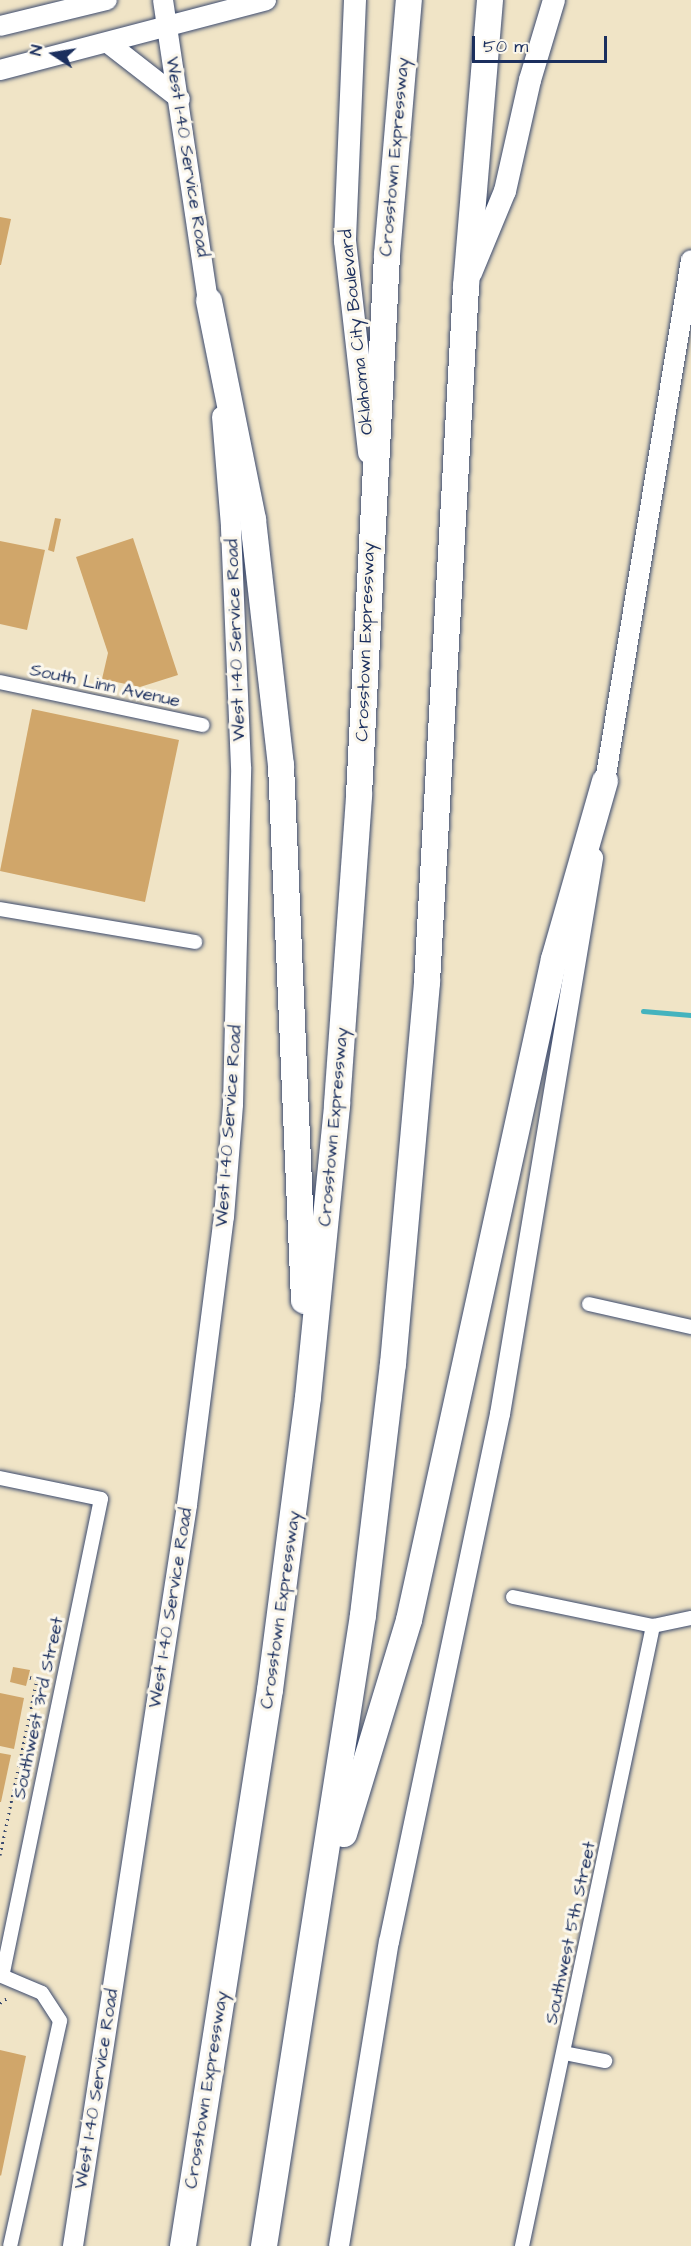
<!DOCTYPE html>
<html>
<head>
<meta charset="utf-8">
<style>
	body { margin:0 }
	#map { position:relative; width:691px; height:2246px; overflow:hidden; background:#f0e4c6; font-family:"Architects Daughter",sans-serif }
	div>[style] { position:absolute }
	.stream>* { height:5px; margin:-2.5px; padding:0 2.5px; transform-origin:2.5px; border-radius:2.5px; background:#44b3be }
	.building>* { inset:0; background:#d0a66a }
	.path>* { height:3px; margin-top:-1.5px; transform-origin:0; background:repeating-linear-gradient(90deg,#3b4a6e 0 1.5px,transparent 0 6px) }
	.roads { filter:drop-shadow(0 0 2px #3b4a6e) drop-shadow(0 0 2px #3b4a6e) }
	.street>* { height:14px; margin:-7px; padding:0 7px; transform-origin:7px; border-radius:7px; background:#fff }
	.secondary>* { height:20px; margin:-10px; padding:0 10px; transform-origin:10px; border-radius:10px; background:#fff }
	.primary>* { height:22px; margin:-11px; padding:0 11px; transform-origin:11px; border-radius:11px; background:#fff }
	.highway>* { height:26px; margin:-13px; padding:0 13px; transform-origin:13px; border-radius:13px; background:#fff }
	span { translate:-50% -50%; white-space:nowrap; text-align:center; line-height:1.15; -webkit-text-stroke:6px #fbf7ec; paint-order:stroke }
	.street-label { font-size:18px; color:#1b2f5e }
	.north { position:absolute; left:24px; top:24px; width:60px; height:60px; -webkit-text-stroke:4px #fbf7ec; paint-order:stroke; rotate:282deg; font-size:16px; font-weight:700; line-height:24px; text-align:center; color:#1b2f5e }
	.north::after { content:''; display:block; margin:auto; width:21px; height:27px; background:#1b2f5e; clip-path:polygon(50% 0,100% 100%,50% 72%,0 100%) }
	.scale { position:absolute; left:472px; top:36px; width:135px; height:27px; box-sizing:border-box; border:3px solid #1b2f5e; border-top:0; padding-left:8px; font-size:18px; line-height:21px; white-space:nowrap; color:#1b2f5e; -webkit-text-stroke:4px #fbf7ec; paint-order:stroke }
</style>
</head>
<body>
<div id="map">
	<div class="stream">
		<div style="left:643px;top:1011px;width:48px;rotate:4.8deg"></div>
	</div>
	<div class="building">
		<div style="clip-path:polygon(0 217px,11px 219px,1px 265px,0 265px)"></div>
		<div style="clip-path:polygon(55px 518px,61px 519px,54px 552px,48px 550px)"></div>
		<div style="clip-path:polygon(133px 538px,178px 675px,140px 687px,102px 679px,108px 653px,76px 557px)"></div>
		<div style="clip-path:polygon(0 541px,45px 550px,27px 630px,0 624px)"></div>
		<div style="clip-path:polygon(32px 709px,179px 740px,145px 902px,0 871px)"></div>
		<div style="clip-path:polygon(13px 1667px,30px 1670px,26px 1686px,10px 1682px)"></div>
		<div style="clip-path:polygon(0 1693px,24px 1698px,14px 1749px,0 1746px)"></div>
		<div style="clip-path:polygon(0 1753px,11px 1755px,1px 1802px,0 1802px)"></div>
		<div style="clip-path:polygon(0 2050px,26px 2056px,1px 2176px,0 2175px)"></div>
	</div>
	<div class="path">
		<div style="left:0;top:1855px;width:180px;rotate:-78.1deg"></div>
		<div style="left:37px;top:1679px;width:9px;rotate:-167deg"></div>
		<div style="left:0;top:2003px;width:11px;rotate:-34deg"></div>
	</div>
	<div class="roads">
		<div class="street">
			<div style="left:0;top:682px;width:207px;rotate:12deg"></div>
			<div style="left:0;top:909px;width:198px;rotate:9.6deg"></div>
			<div style="left:589px;top:1304px;width:105px;rotate:12.7deg"></div>
			<div style="left:0;top:1478px;width:103px;rotate:11.7deg"></div>
			<div style="left:101px;top:1499px;width:487px;rotate:101.7deg"></div>
			<div style="left:2px;top:1976px;width:43px;rotate:23deg"></div>
			<div style="left:42px;top:1993px;width:33px;rotate:57deg"></div>
			<div style="left:60px;top:2021px;width:230px;rotate:102.5deg"></div>
			<div style="left:513px;top:1597px;width:143px;rotate:11.7deg"></div>
			<div style="left:653px;top:1626px;width:39px;rotate:-12deg"></div>
			<div style="left:564px;top:2053px;width:42px;rotate:11deg"></div>
			<div style="left:522px;top:2246px;width:634px;rotate:-78.07deg"></div>
		</div>
		<div class="secondary">
			<div style="left:163px;top:0;width:318px;rotate:81.5deg"></div>
			<div style="left:0;top:26px;width:110px;rotate:-13.7deg"></div>
			<div style="left:108px;top:43px;width:91px;rotate:37.9deg"></div>
			<div style="left:0;top:70px;width:275px;rotate:-14.7deg"></div>
			<div style="left:603px;top:793px;width:540px;rotate:-80.62deg"></div>
			<div style="left:73px;top:2246px;width:750px;rotate:-81.25deg"></div>
			<div style="left:187px;top:1505px;width:290px;rotate:-82.7deg"></div>
			<div style="left:224px;top:1217px;width:113px;rotate:-85.4deg"></div>
			<div style="left:233px;top:1104px;width:337px;rotate:-88.6deg"></div>
			<div style="left:241px;top:767px;width:241px;rotate:-92.4deg"></div>
			<div style="left:231px;top:526px;width:110px;rotate:-94.7deg"></div>
			<div style="left:339px;top:2246px;width:308px;rotate:-80.7deg"></div>
			<div style="left:389px;top:1942px;width:540px;rotate:-78.13deg"></div>
			<div style="left:500px;top:1414px;width:564px;rotate:-80.5deg"></div>
		</div>
		<div class="primary">
			<div style="left:355px;top:0;width:241px;rotate:92.4deg"></div>
			<div style="left:345px;top:241px;width:213px;rotate:83.5deg"></div>
			<div style="left:471px;top:273px;width:89px;rotate:-67.5deg"></div>
			<div style="left:505px;top:191px;width:114px;rotate:-77.3deg"></div>
			<div style="left:530px;top:80px;width:84px;rotate:-73.3deg"></div>
		</div>
		<div class="highway">
			<div style="left:209px;top:301px;width:223px;rotate:78.6deg"></div>
			<div style="left:253px;top:520px;width:247px;rotate:83.5deg"></div>
			<div style="left:281px;top:765px;width:536px;rotate:87.54deg"></div>
			<div style="left:344px;top:1834px;width:224px;rotate:-73.1deg"></div>
			<div style="left:409px;top:1620px;width:677px;rotate:-77.63deg"></div>
			<div style="left:554px;top:959px;width:185px;rotate:-74deg"></div>
			<div style="left:183px;top:2246px;width:563px;rotate:-81.11deg"></div>
			<div style="left:270px;top:1690px;width:295px;rotate:-82.6deg"></div>
			<div style="left:308px;top:1397px;width:294px;rotate:-84.3deg"></div>
			<div style="left:337px;top:1104px;width:310px;rotate:-85.9deg"></div>
			<div style="left:359px;top:795px;width:541px;rotate:-87.03deg"></div>
			<div style="left:387px;top:255px;width:256px;rotate:-85.1deg"></div>
			<div style="left:264px;top:2246px;width:639px;rotate:-81.08deg"></div>
			<div style="left:363px;top:1615px;width:253px;rotate:-83.2deg"></div>
			<div style="left:393px;top:1364px;width:384px;rotate:-84.9deg"></div>
			<div style="left:427px;top:982px;width:697px;rotate:-86.79deg"></div>
			<div style="left:466px;top:286px;width:287px;rotate:-85.2deg"></div>
		</div>
	</div>
	<div class="street-label">
		<span style="left:187px;top:157px;rotate:81deg">West I-40 Service Road</span>
		<span style="left:395px;top:157px;rotate:-85deg">Crosstown Expressway</span>
		<span style="left:357px;top:332px;rotate:-96deg">Oklahoma City Boulevard</span>
		<span style="left:236px;top:640px;rotate:-92deg">West I-40 Service Road</span>
		<span style="left:366px;top:642px;rotate:-88deg">Crosstown Expressway</span>
		<span style="left:105px;top:686px;rotate:12deg">South Linn Avenue</span>
		<span style="left:229px;top:1126px;rotate:-86deg">West I-40 Service Road</span>
		<span style="left:334px;top:1127px;rotate:-85deg">Crosstown Expressway</span>
		<span style="left:171px;top:1608px;rotate:-81deg">West I-40 Service Road</span>
		<span style="left:281px;top:1610px;rotate:-82deg">Crosstown Expressway</span>
		<span style="left:39px;top:1708px;rotate:-78deg">Southwest 3rd Street</span>
		<span style="left:571px;top:1933px;rotate:-78deg">Southwest 5th Street</span>
		<span style="left:97px;top:2089px;rotate:-81deg">West I-40 Service Road</span>
		<span style="left:207px;top:2090px;rotate:-81deg">Crosstown Expressway</span>
	</div>
	<div class="north">N</div>
	<div class="scale">50 m</div>
</div>
</body>
</html>
